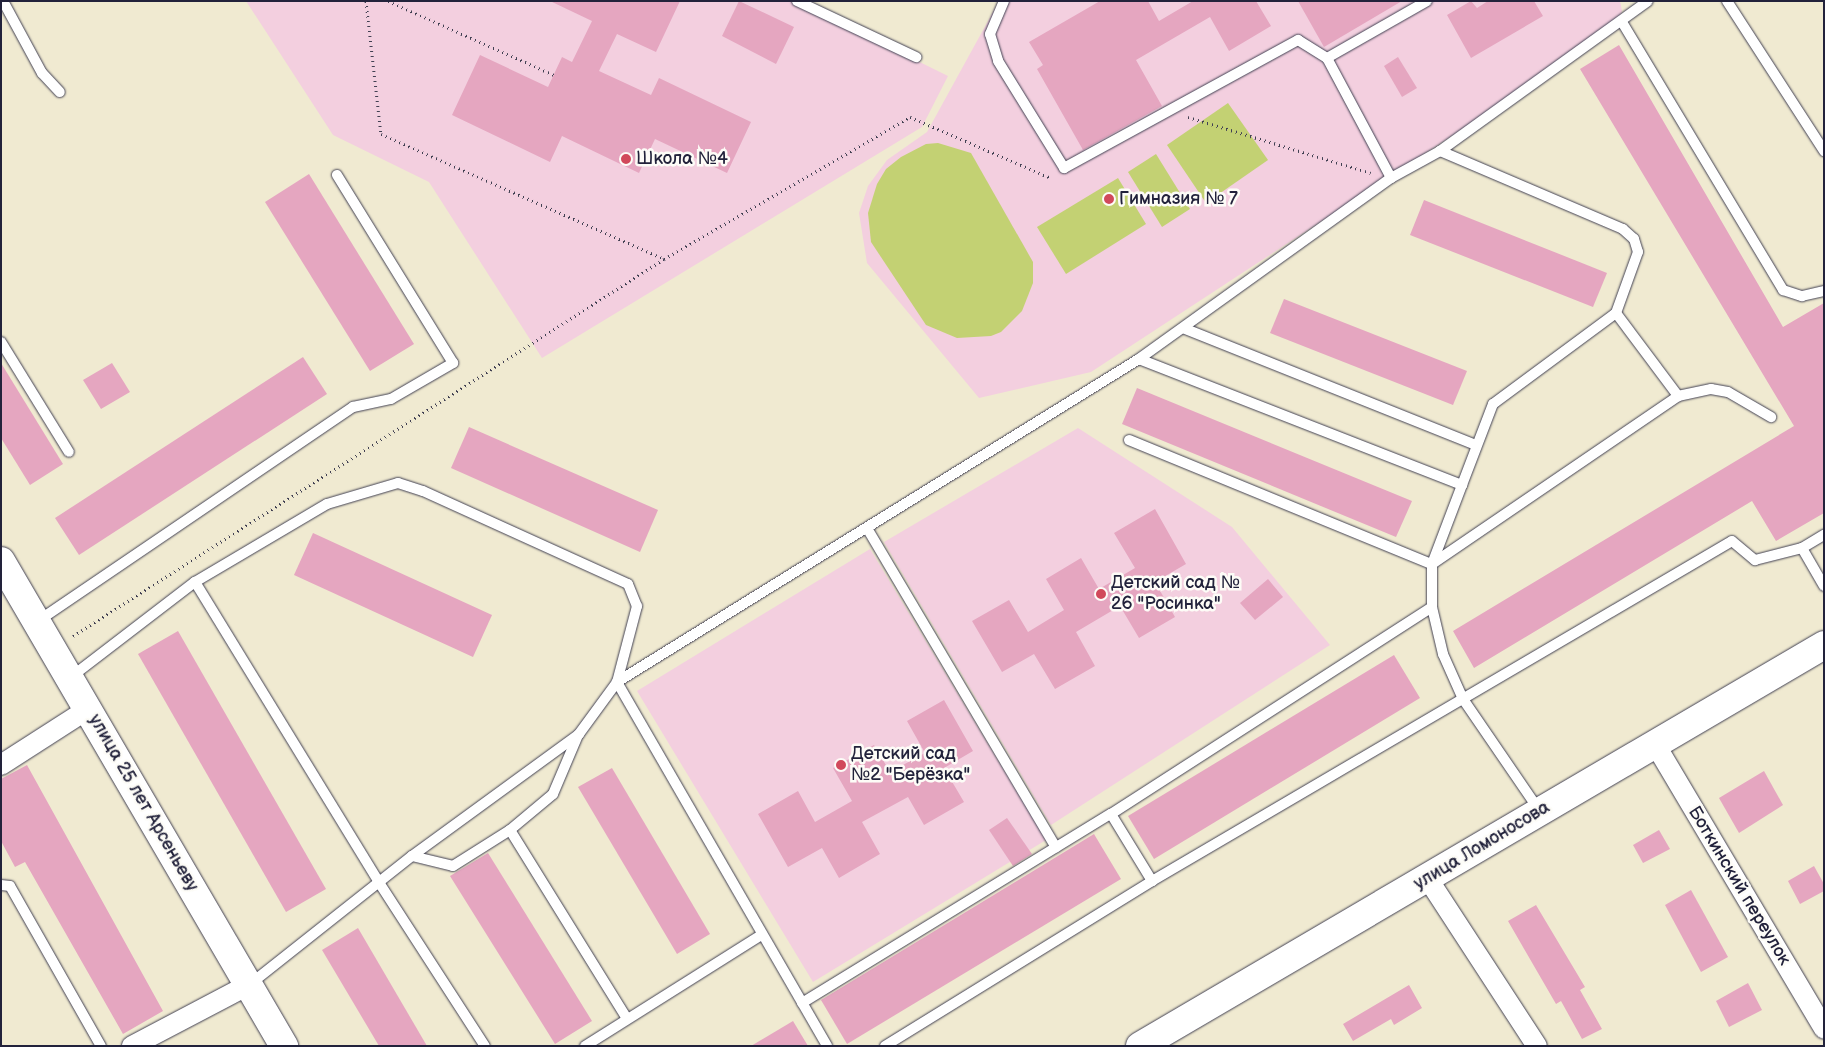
<!DOCTYPE html>
<html>
<head>
<meta charset="utf-8">
<style>
	body { margin:0 }
	#map { position:relative; width:1825px; height:1047px; overflow:hidden; background:#f0ead1; font-family:"Balsamiq Sans",sans-serif }
	div>[style] { position:absolute }
	.built>* { inset:0; background:#f3cfdf }
	.green>* { inset:0; background:#c3d173 }
	.building>* { inset:0; background:#e5a6c0 }
	.path>* { height:3px; margin-top:-1.5px; transform-origin:0; background:repeating-linear-gradient(90deg,#414052 0 1px,transparent 0 5px) }
	.roads { filter:drop-shadow(0 0 1px #414052) drop-shadow(0 0 1px #414052) }
	.lane>* { height:10px; margin:-5px; padding:0 5px; transform-origin:5px; border-radius:5px; background:#fff }
	.street>* { height:20px; margin:-10px; padding:0 10px; transform-origin:10px; border-radius:10px; background:#fff }
	.secondary>* { height:28px; margin:-14px; padding:0 14px; transform-origin:14px; border-radius:14px; background:#fff }
	.dots>* { width:14px; height:14px; translate:-50% -50%; box-sizing:border-box; border:2px solid #fdfcf7; border-radius:50% }
	span { translate:-50% -50%; white-space:nowrap; text-align:center; line-height:1.15; -webkit-text-stroke:5px #fdfcf7; paint-order:stroke }
	.poi-label { font-size:18px; color:#22223b }
	.left { translate:0 -50%; text-align:left }
	.street-label { font-size:18px; color:#22223b }
	.frame { position:absolute; inset:0; border:2px solid #22223b; pointer-events:none }
</style>
</head>
<body>
<div id="map">
	<div class="built">
		<div style="clip-path:polygon(246px 1px,796px 1px,948px 76px,922px 127px,542px 358px,429px 182px,333px 135px)"></div>
		<div style="clip-path:polygon(999px 1px,1620px 1px,1622px 11px,1615px 29px,1091px 372px,979px 398px,867px 263px,859px 213px,868px 186px,887px 160px,927px 132px)"></div>
		<div style="clip-path:polygon(1078px 428px,1232px 527px,1330px 645px,1051px 825px,884px 542px)"></div>
		<div style="clip-path:polygon(870px 549px,1046px 840px,813px 982px,637px 691px)"></div>
	</div>
	<div class="green">
		<div style="clip-path:polygon(1228px 103px,1268px 160px,1206px 203px,1167px 145px)"></div>
		<div style="clip-path:polygon(938px 143px,971px 153px,1033px 262px,1033px 283px,1022px 311px,1001px 332px,991px 336px,957px 338px,926px 325px,871px 242px,868px 213px,877px 184px,886px 169px,901px 157px,926px 144px)"></div>
		<div style="clip-path:polygon(1156px 154px,1190px 209px,1162px 227px,1128px 172px)"></div>
		<div style="clip-path:polygon(1118px 178px,1146px 224px,1066px 274px,1037px 227px)"></div>
	</div>
	<div class="building">
		<div style="clip-path:polygon(550px 1px,680px 1px,656px 52px,617px 34px,599px 71px,651px 95px,659px 78px,751px 122px,727px 173px,655px 139px,639px 173px,562px 136px,550px 162px,452px 115px,480px 55px,548px 87px,562px 57px,572px 62px,592px 21px)"></div>
		<div style="clip-path:polygon(739px 1px,794px 27px,776px 64px,722px 36px)"></div>
		<div style="clip-path:polygon(1100px 1px,1148px 1px,1159px 21px,1193px 1px,1256px 1px,1271px 26px,1229px 51px,1210px 17px,1136px 60px,1162px 106px,1083px 150px,1037px 69px,1043px 65px,1029px 42px)"></div>
		<div style="clip-path:polygon(1298px 1px,1402px 1px,1324px 47px)"></div>
		<div style="clip-path:polygon(1471px 1px,1477px 8px,1488px 1px,1534px 1px,1543px 16px,1471px 58px,1447px 15px)"></div>
		<div style="clip-path:polygon(1619px 45px,1783px 327px,1824px 303px,1824px 513px,1776px 541px,1752px 501px,1474px 668px,1453px 631px,1794px 426px,1580px 69px)"></div>
		<div style="clip-path:polygon(1398px 57px,1417px 88px,1402px 97px,1384px 66px)"></div>
		<div style="clip-path:polygon(309px 174px,414px 344px,370px 371px,265px 202px)"></div>
		<div style="clip-path:polygon(1424px 200px,1607px 273px,1593px 307px,1410px 235px)"></div>
		<div style="clip-path:polygon(1284px 299px,1467px 371px,1453px 405px,1270px 333px)"></div>
		<div style="clip-path:polygon(303px 357px,327px 394px,79px 555px,55px 518px)"></div>
		<div style="clip-path:polygon(1px 363px,63px 464px,30px 485px,1px 438px)"></div>
		<div style="clip-path:polygon(112px 363px,130px 392px,101px 409px,83px 380px)"></div>
		<div style="clip-path:polygon(1137px 388px,1412px 501px,1396px 537px,1122px 424px)"></div>
		<div style="clip-path:polygon(469px 427px,658px 510px,640px 552px,451px 468px)"></div>
		<div style="clip-path:polygon(1155px 509px,1186px 564px,1155px 582px,1175px 617px,1139px 638px,1120px 606px,1076px 632px,1095px 666px,1055px 689px,1034px 654px,1002px 672px,972px 621px,1009px 600px,1028px 632px,1064px 610px,1046px 579px,1081px 558px,1099px 589px,1135px 568px,1114px 533px)"></div>
		<div style="clip-path:polygon(313px 533px,492px 615px,473px 657px,294px 575px)"></div>
		<div style="clip-path:polygon(1268px 579px,1283px 597px,1255px 620px,1240px 603px)"></div>
		<div style="clip-path:polygon(178px 631px,326px 889px,286px 912px,138px 654px)"></div>
		<div style="clip-path:polygon(1394px 655px,1420px 698px,1154px 859px,1128px 816px)"></div>
		<div style="clip-path:polygon(944px 700px,973px 751px,944px 768px,964px 802px,924px 825px,908px 797px,862px 822px,880px 854px,839px 878px,822px 848px,788px 867px,758px 814px,798px 791px,815px 822px,852px 801px,833px 768px,874px 745px,890px 772px,925px 753px,907px 721px)"></div>
		<div style="clip-path:polygon(27px 765px,163px 1011px,123px 1034px,25px 862px,15px 867px,1px 841px,1px 779px)"></div>
		<div style="clip-path:polygon(612px 768px,710px 934px,677px 954px,578px 787px)"></div>
		<div style="clip-path:polygon(1764px 771px,1783px 805px,1739px 833px,1719px 798px)"></div>
		<div style="clip-path:polygon(1007px 818px,1032px 854px,1013px 866px,989px 830px)"></div>
		<div style="clip-path:polygon(1659px 830px,1670px 849px,1643px 863px,1633px 845px)"></div>
		<div style="clip-path:polygon(1094px 834px,1121px 879px,847px 1044px,821px 1000px)"></div>
		<div style="clip-path:polygon(488px 853px,592px 1021px,555px 1044px,450px 876px)"></div>
		<div style="clip-path:polygon(1814px 866px,1824px 884px,1824px 891px,1800px 904px,1788px 881px)"></div>
		<div style="clip-path:polygon(1691px 890px,1728px 957px,1701px 972px,1665px 905px)"></div>
		<div style="clip-path:polygon(1536px 905px,1585px 987px,1580px 990px,1602px 1029px,1582px 1039px,1561px 1001px,1556px 1004px,1508px 921px)"></div>
		<div style="clip-path:polygon(358px 928px,427px 1046px,379px 1046px,322px 950px)"></div>
		<div style="clip-path:polygon(1748px 983px,1762px 1010px,1729px 1027px,1716px 1001px)"></div>
		<div style="clip-path:polygon(1409px 985px,1422px 1008px,1394px 1025px,1391px 1019px,1353px 1041px,1343px 1024px)"></div>
		<div style="clip-path:polygon(793px 1021px,808px 1046px,751px 1046px)"></div>
	</div>
	<div class="path">
		<div style="left:366px;top:1px;width:134px;rotate:83.6deg"></div>
		<div style="left:381px;top:134px;width:309px;rotate:23.8deg"></div>
		<div style="left:388px;top:1px;width:182px;rotate:24deg"></div>
		<div style="left:1188px;top:117px;width:191px;rotate:17deg"></div>
		<div style="left:73px;top:636px;width:701px;rotate:-32.53deg"></div>
		<div style="left:664px;top:259px;width:284px;rotate:-30deg"></div>
		<div style="left:910px;top:117px;width:154px;rotate:23.4deg"></div>
	</div>
	<div class="roads">
		<div class="lane">
			<div style="left:3px;top:1px;width:82px;rotate:61.6deg"></div>
			<div style="left:42px;top:73px;width:26px;rotate:47deg"></div>
			<div style="left:797px;top:1px;width:132px;rotate:25.2deg"></div>
			<div style="left:1004px;top:1px;width:36px;rotate:113deg"></div>
			<div style="left:990px;top:34px;width:28px;rotate:73deg"></div>
			<div style="left:998px;top:61px;width:126px;rotate:58.3deg"></div>
			<div style="left:1064px;top:168px;width:267px;rotate:-28.7deg"></div>
			<div style="left:1298px;top:40px;width:34px;rotate:32deg"></div>
			<div style="left:1327px;top:58px;width:136px;rotate:61.9deg"></div>
			<div style="left:1727px;top:1px;width:179px;rotate:57.1deg"></div>
			<div style="left:1622px;top:22px;width:313px;rotate:59deg"></div>
			<div style="left:1783px;top:290px;width:20px;rotate:18deg"></div>
			<div style="left:1802px;top:296px;width:23px;rotate:-13deg"></div>
			<div style="left:1327px;top:58px;width:115px;rotate:-29.7deg"></div>
			<div style="left:1616px;top:313px;width:104px;rotate:53.2deg"></div>
			<div style="left:1183px;top:328px;width:315px;rotate:21.8deg"></div>
			<div style="left:1px;top:342px;width:129px;rotate:58.3deg"></div>
			<div style="left:1139px;top:359px;width:347px;rotate:21.3deg"></div>
			<div style="left:1462px;top:485px;width:87px;rotate:-69.1deg"></div>
			<div style="left:1493px;top:404px;width:153px;rotate:-36.5deg"></div>
			<div style="left:1616px;top:313px;width:65px;rotate:-70.2deg"></div>
			<div style="left:1638px;top:252px;width:14px;rotate:-107deg"></div>
			<div style="left:1634px;top:239px;width:15px;rotate:-138deg"></div>
			<div style="left:1623px;top:229px;width:199px;rotate:-156.9deg"></div>
			<div style="left:1129px;top:440px;width:327px;rotate:22.3deg"></div>
			<div style="left:1432px;top:564px;width:85px;rotate:-69.2deg"></div>
			<div style="left:867px;top:528px;width:371px;rotate:59.4deg"></div>
			<div style="left:1802px;top:548px;width:44px;rotate:59.9deg"></div>
			<div style="left:195px;top:582px;width:354px;rotate:58.5deg"></div>
			<div style="left:380px;top:884px;width:193px;rotate:57.1deg"></div>
			<div style="left:38px;top:621px;width:381px;rotate:-34.2deg"></div>
			<div style="left:353px;top:407px;width:39px;rotate:-12deg"></div>
			<div style="left:391px;top:399px;width:72px;rotate:-30.1deg"></div>
			<div style="left:453px;top:363px;width:221px;rotate:-121.7deg"></div>
			<div style="left:71px;top:677px;width:156px;rotate:-37.5deg"></div>
			<div style="left:195px;top:582px;width:153px;rotate:-30.6deg"></div>
			<div style="left:327px;top:504px;width:74px;rotate:-16.5deg"></div>
			<div style="left:398px;top:483px;width:26px;rotate:18deg"></div>
			<div style="left:423px;top:491px;width:225px;rotate:24.4deg"></div>
			<div style="left:628px;top:584px;width:24px;rotate:68deg"></div>
			<div style="left:637px;top:606px;width:79px;rotate:104.7deg"></div>
			<div style="left:617px;top:682px;width:420px;rotate:60deg"></div>
			<div style="left:1539px;top:810px;width:135px;rotate:-124.4deg"></div>
			<div style="left:1463px;top:699px;width:49px;rotate:-114deg"></div>
			<div style="left:1443px;top:654px;width:48px;rotate:-103.2deg"></div>
			<div style="left:1432px;top:607px;width:43px;rotate:-90deg"></div>
			<div style="left:1432px;top:564px;width:298px;rotate:-34.3deg"></div>
			<div style="left:1678px;top:396px;width:34px;rotate:-12deg"></div>
			<div style="left:1711px;top:389px;width:17px;rotate:10deg"></div>
			<div style="left:1728px;top:392px;width:50px;rotate:30.2deg"></div>
			<div style="left:1111px;top:814px;width:79px;rotate:58.5deg"></div>
			<div style="left:510px;top:830px;width:222px;rotate:58.2deg"></div>
			<div style="left:412px;top:856px;width:42px;rotate:13.7deg"></div>
			<div style="left:453px;top:866px;width:67px;rotate:-32.3deg"></div>
			<div style="left:510px;top:830px;width:56px;rotate:-39.9deg"></div>
			<div style="left:553px;top:794px;width:64px;rotate:-67deg"></div>
			<div style="left:1px;top:885px;width:9px;rotate:6deg"></div>
			<div style="left:10px;top:886px;width:184px;rotate:60.4deg"></div>
			<div style="left:249px;top:985px;width:208px;rotate:-38.4deg"></div>
			<div style="left:412px;top:856px;width:207px;rotate:-36.1deg"></div>
			<div style="left:579px;top:734px;width:64px;rotate:-53.8deg"></div>
			<div style="left:617px;top:682px;width:614px;rotate:-31.75deg"></div>
			<div style="left:1139px;top:359px;width:310px;rotate:-35.7deg"></div>
			<div style="left:1391px;top:178px;width:56px;rotate:-28.9deg"></div>
			<div style="left:1440px;top:151px;width:256px;rotate:-35.8deg"></div>
			<div style="left:802px;top:1003px;width:362px;rotate:-31.5deg"></div>
			<div style="left:1111px;top:814px;width:382px;rotate:-32.8deg"></div>
			<div style="left:585px;top:1046px;width:208px;rotate:-32.2deg"></div>
			<div style="left:885px;top:1046px;width:314px;rotate:-31.7deg"></div>
			<div style="left:1152px;top:881px;width:672px;rotate:-30.38deg"></div>
			<div style="left:1732px;top:541px;width:30px;rotate:40deg"></div>
			<div style="left:1755px;top:560px;width:49px;rotate:-14.3deg"></div>
			<div style="left:1802px;top:548px;width:26px;rotate:-31deg"></div>
		</div>
		<div class="street">
			<div style="left:1655px;top:744px;width:331px;rotate:59.3deg"></div>
			<div style="left:1px;top:765px;width:103px;rotate:-32.8deg"></div>
			<div style="left:1428px;top:879px;width:199px;rotate:56.9deg"></div>
			<div style="left:132px;top:1046px;width:131px;rotate:-27.7deg"></div>
		</div>
		<div class="secondary">
			<div style="left:1px;top:561px;width:562px;rotate:59.74deg"></div>
			<div style="left:1140px;top:1046px;width:793px;rotate:-30.38deg"></div>
		</div>
	</div>
	<div class="dots">
		<div style="left:626px;top:159px;background:#d1495b"></div>
		<div style="left:1109px;top:199px;background:#d1495b"></div>
		<div style="left:1101px;top:594px;background:#d1495b"></div>
		<div style="left:841px;top:765px;background:#d1495b"></div>
	</div>
	<div class="poi-label">
		<span class="left" style="left:636px;top:159px">Школа №4</span>
		<span class="left" style="left:1119px;top:199px">Гимназия № 7</span>
		<span class="left" style="left:1111px;top:594px">Детский сад №<br>26 "Росинка"</span>
		<span class="left" style="left:851px;top:765px">Детский сад<br>№2 "Берёзка"</span>
	</div>
	<div class="street-label">
		<span style="left:143px;top:803px;rotate:60deg">улица 25 лет Арсеньеву</span>
		<span style="left:1482px;top:846px;rotate:-31deg">улица Ломоносова</span>
		<span style="left:1739px;top:886px;rotate:59deg">Боткинский переулок</span>
	</div>
	<div class="frame"></div>
</div>
</body>
</html>
